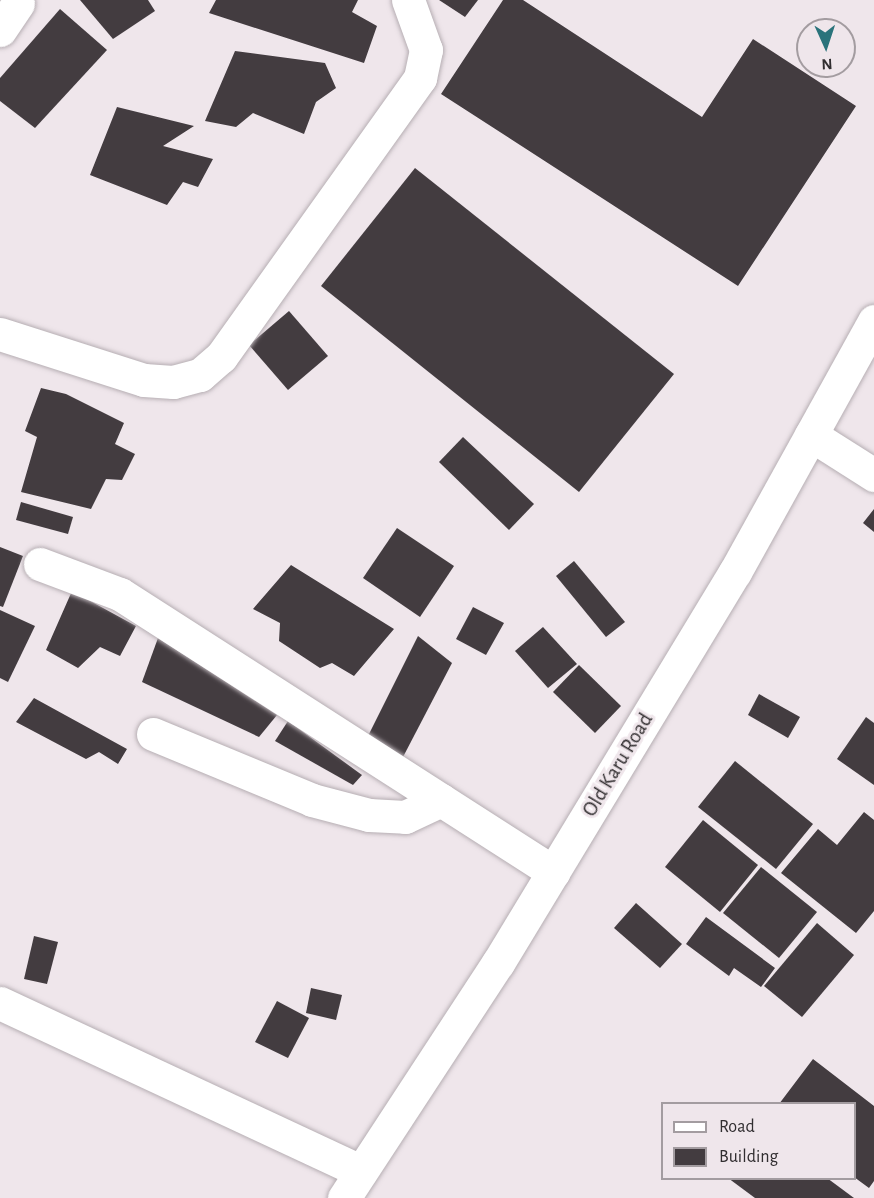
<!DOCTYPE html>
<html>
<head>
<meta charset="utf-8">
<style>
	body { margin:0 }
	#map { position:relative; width:874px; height:1198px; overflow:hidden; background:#efe6eb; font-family:"Alegreya Sans",sans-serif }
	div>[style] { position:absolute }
	.building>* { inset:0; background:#433c40 }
	.roads { filter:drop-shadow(0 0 2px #b6aeb3) drop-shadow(0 0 2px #b6aeb3) }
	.minor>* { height:33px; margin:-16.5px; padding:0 16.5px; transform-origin:16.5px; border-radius:16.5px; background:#fff }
	.major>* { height:33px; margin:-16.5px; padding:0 16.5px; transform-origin:16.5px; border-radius:16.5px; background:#fff }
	span { translate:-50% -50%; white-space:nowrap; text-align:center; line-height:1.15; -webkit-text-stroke:6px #efe6eb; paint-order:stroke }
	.street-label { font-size:21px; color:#312e30 }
	.legend { position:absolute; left:661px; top:1102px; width:195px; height:78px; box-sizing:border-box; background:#efe6eb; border:2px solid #a39ca0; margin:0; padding:8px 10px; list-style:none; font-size:18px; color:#312e30 }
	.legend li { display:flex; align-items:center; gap:12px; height:30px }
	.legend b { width:30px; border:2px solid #a39ca0 }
	.north { position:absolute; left:796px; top:18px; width:60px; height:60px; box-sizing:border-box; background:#efe6eb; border:2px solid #a39ca0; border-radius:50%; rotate:177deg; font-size:16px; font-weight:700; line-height:24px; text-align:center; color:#312e30 }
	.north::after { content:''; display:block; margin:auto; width:21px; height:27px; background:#2a737b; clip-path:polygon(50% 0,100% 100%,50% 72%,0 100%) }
</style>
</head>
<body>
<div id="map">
	<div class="building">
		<div style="clip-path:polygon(80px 0,148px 0,155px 11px,113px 39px)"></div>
		<div style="clip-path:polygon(216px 0,358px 0,352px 12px,377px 26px,364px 63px,209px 13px)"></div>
		<div style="clip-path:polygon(439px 0,478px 0,465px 17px)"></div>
		<div style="clip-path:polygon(503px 0,523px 0,702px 117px,753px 39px,856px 106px,738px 286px,441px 94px)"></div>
		<div style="clip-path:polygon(60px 9px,107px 50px,35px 128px,0 101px,0 78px)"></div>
		<div style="clip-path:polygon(235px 51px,325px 63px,336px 88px,316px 102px,304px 134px,253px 113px,236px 127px,205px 121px)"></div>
		<div style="clip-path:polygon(117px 107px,194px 126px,163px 146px,213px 159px,198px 187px,183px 182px,167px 205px,90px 175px)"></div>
		<div style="clip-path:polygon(415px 168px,674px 374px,579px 492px,321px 286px)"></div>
		<div style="clip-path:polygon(289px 311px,328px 356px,288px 390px,249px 345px)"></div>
		<div style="clip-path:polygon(41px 388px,66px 394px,124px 423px,115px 444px,135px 454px,122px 480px,106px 479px,91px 509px,21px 492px,37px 437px,25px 431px)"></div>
		<div style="clip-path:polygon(463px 437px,534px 504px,509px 530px,439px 462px)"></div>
		<div style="clip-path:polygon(21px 502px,73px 517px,68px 534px,16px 520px)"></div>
		<div style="clip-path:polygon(874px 509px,874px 532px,863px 523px)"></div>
		<div style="clip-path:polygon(397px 528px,454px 566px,420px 617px,363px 578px)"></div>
		<div style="clip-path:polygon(0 547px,23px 556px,3px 607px,0 606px)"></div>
		<div style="clip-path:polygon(574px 561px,625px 622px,606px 637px,556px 576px)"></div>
		<div style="clip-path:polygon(291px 565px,394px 629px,354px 676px,332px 663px,320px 668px,279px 641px,280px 623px,253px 609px)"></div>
		<div style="clip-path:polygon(72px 591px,136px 626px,120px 656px,100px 647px,78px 668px,46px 650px)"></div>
		<div style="clip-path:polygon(473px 607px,504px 623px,486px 655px,456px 639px)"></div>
		<div style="clip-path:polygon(0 610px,35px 626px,8px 682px,0 678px)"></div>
		<div style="clip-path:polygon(543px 627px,577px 664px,548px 688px,515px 651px)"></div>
		<div style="clip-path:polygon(418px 636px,452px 663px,403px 757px,367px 738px)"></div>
		<div style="clip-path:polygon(158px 638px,277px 715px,259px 737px,142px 682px)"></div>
		<div style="clip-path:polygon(579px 665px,621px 706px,595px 733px,553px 692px)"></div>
		<div style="clip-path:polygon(759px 694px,800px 717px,788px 738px,748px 715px)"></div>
		<div style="clip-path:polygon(34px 698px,127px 749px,118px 764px,99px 752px,86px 759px,16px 722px)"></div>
		<div style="clip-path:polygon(866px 717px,874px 723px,874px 785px,837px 759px)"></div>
		<div style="clip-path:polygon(288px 721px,362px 775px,353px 785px,275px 741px)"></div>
		<div style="clip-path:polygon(735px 761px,813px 824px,776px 869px,698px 807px)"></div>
		<div style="clip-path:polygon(864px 812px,874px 820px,874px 911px,856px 933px,781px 873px,818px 829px,837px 845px)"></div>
		<div style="clip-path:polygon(703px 820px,758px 865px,720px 912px,665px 867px)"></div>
		<div style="clip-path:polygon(761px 867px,817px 912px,779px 958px,723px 913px)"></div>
		<div style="clip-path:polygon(636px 903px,682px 944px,660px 968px,614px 928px)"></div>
		<div style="clip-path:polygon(706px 917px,775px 968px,761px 987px,734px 968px,729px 976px,686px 944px)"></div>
		<div style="clip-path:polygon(817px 923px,854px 955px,802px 1017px,764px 986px)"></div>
		<div style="clip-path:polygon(34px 936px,58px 942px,47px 984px,24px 979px)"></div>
		<div style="clip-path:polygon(311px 988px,342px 995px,336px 1020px,306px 1013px)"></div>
		<div style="clip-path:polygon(277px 1001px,309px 1018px,288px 1058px,255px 1042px)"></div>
		<div style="clip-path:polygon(813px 1059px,874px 1106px,874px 1181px,869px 1188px,854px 1177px,854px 1104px,779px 1104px)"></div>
		<div style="clip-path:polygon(728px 1178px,827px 1178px,854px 1198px,755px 1198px)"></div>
	</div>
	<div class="roads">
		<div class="minor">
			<div style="left:0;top:30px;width:32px;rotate:-56deg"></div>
			<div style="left:0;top:334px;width:151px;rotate:17.7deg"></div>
			<div style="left:144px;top:380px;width:29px;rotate:4deg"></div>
			<div style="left:173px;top:382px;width:28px;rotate:-15deg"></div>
			<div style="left:200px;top:375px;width:28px;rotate:-41deg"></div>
			<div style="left:221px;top:357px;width:343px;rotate:-54.5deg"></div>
			<div style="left:420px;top:78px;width:29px;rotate:-78deg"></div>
			<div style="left:426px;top:50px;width:53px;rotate:-109.8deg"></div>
			<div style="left:811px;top:435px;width:75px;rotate:32.4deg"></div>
			<div style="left:40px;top:564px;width:85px;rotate:20.6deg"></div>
			<div style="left:120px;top:594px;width:515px;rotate:32.7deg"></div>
			<div style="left:153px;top:734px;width:172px;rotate:22.5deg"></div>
			<div style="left:312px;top:800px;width:59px;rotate:14.7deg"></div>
			<div style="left:369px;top:815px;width:36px;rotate:3deg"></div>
			<div style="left:405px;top:817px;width:40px;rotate:-25deg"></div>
			<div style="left:0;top:1003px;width:398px;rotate:25deg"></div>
		</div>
		<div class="major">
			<div style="left:344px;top:1198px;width:281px;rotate:-56.8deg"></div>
			<div style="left:498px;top:963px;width:457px;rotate:-58.8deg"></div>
			<div style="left:735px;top:572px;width:287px;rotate:-61deg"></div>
		</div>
	</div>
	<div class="street-label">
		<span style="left:618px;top:765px;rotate:-59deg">Old Karu Road</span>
	</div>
	<ul class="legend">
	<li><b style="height:8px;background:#fff"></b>Road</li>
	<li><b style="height:16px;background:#433c40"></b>Building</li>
	</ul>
	<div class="north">N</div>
</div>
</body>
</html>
